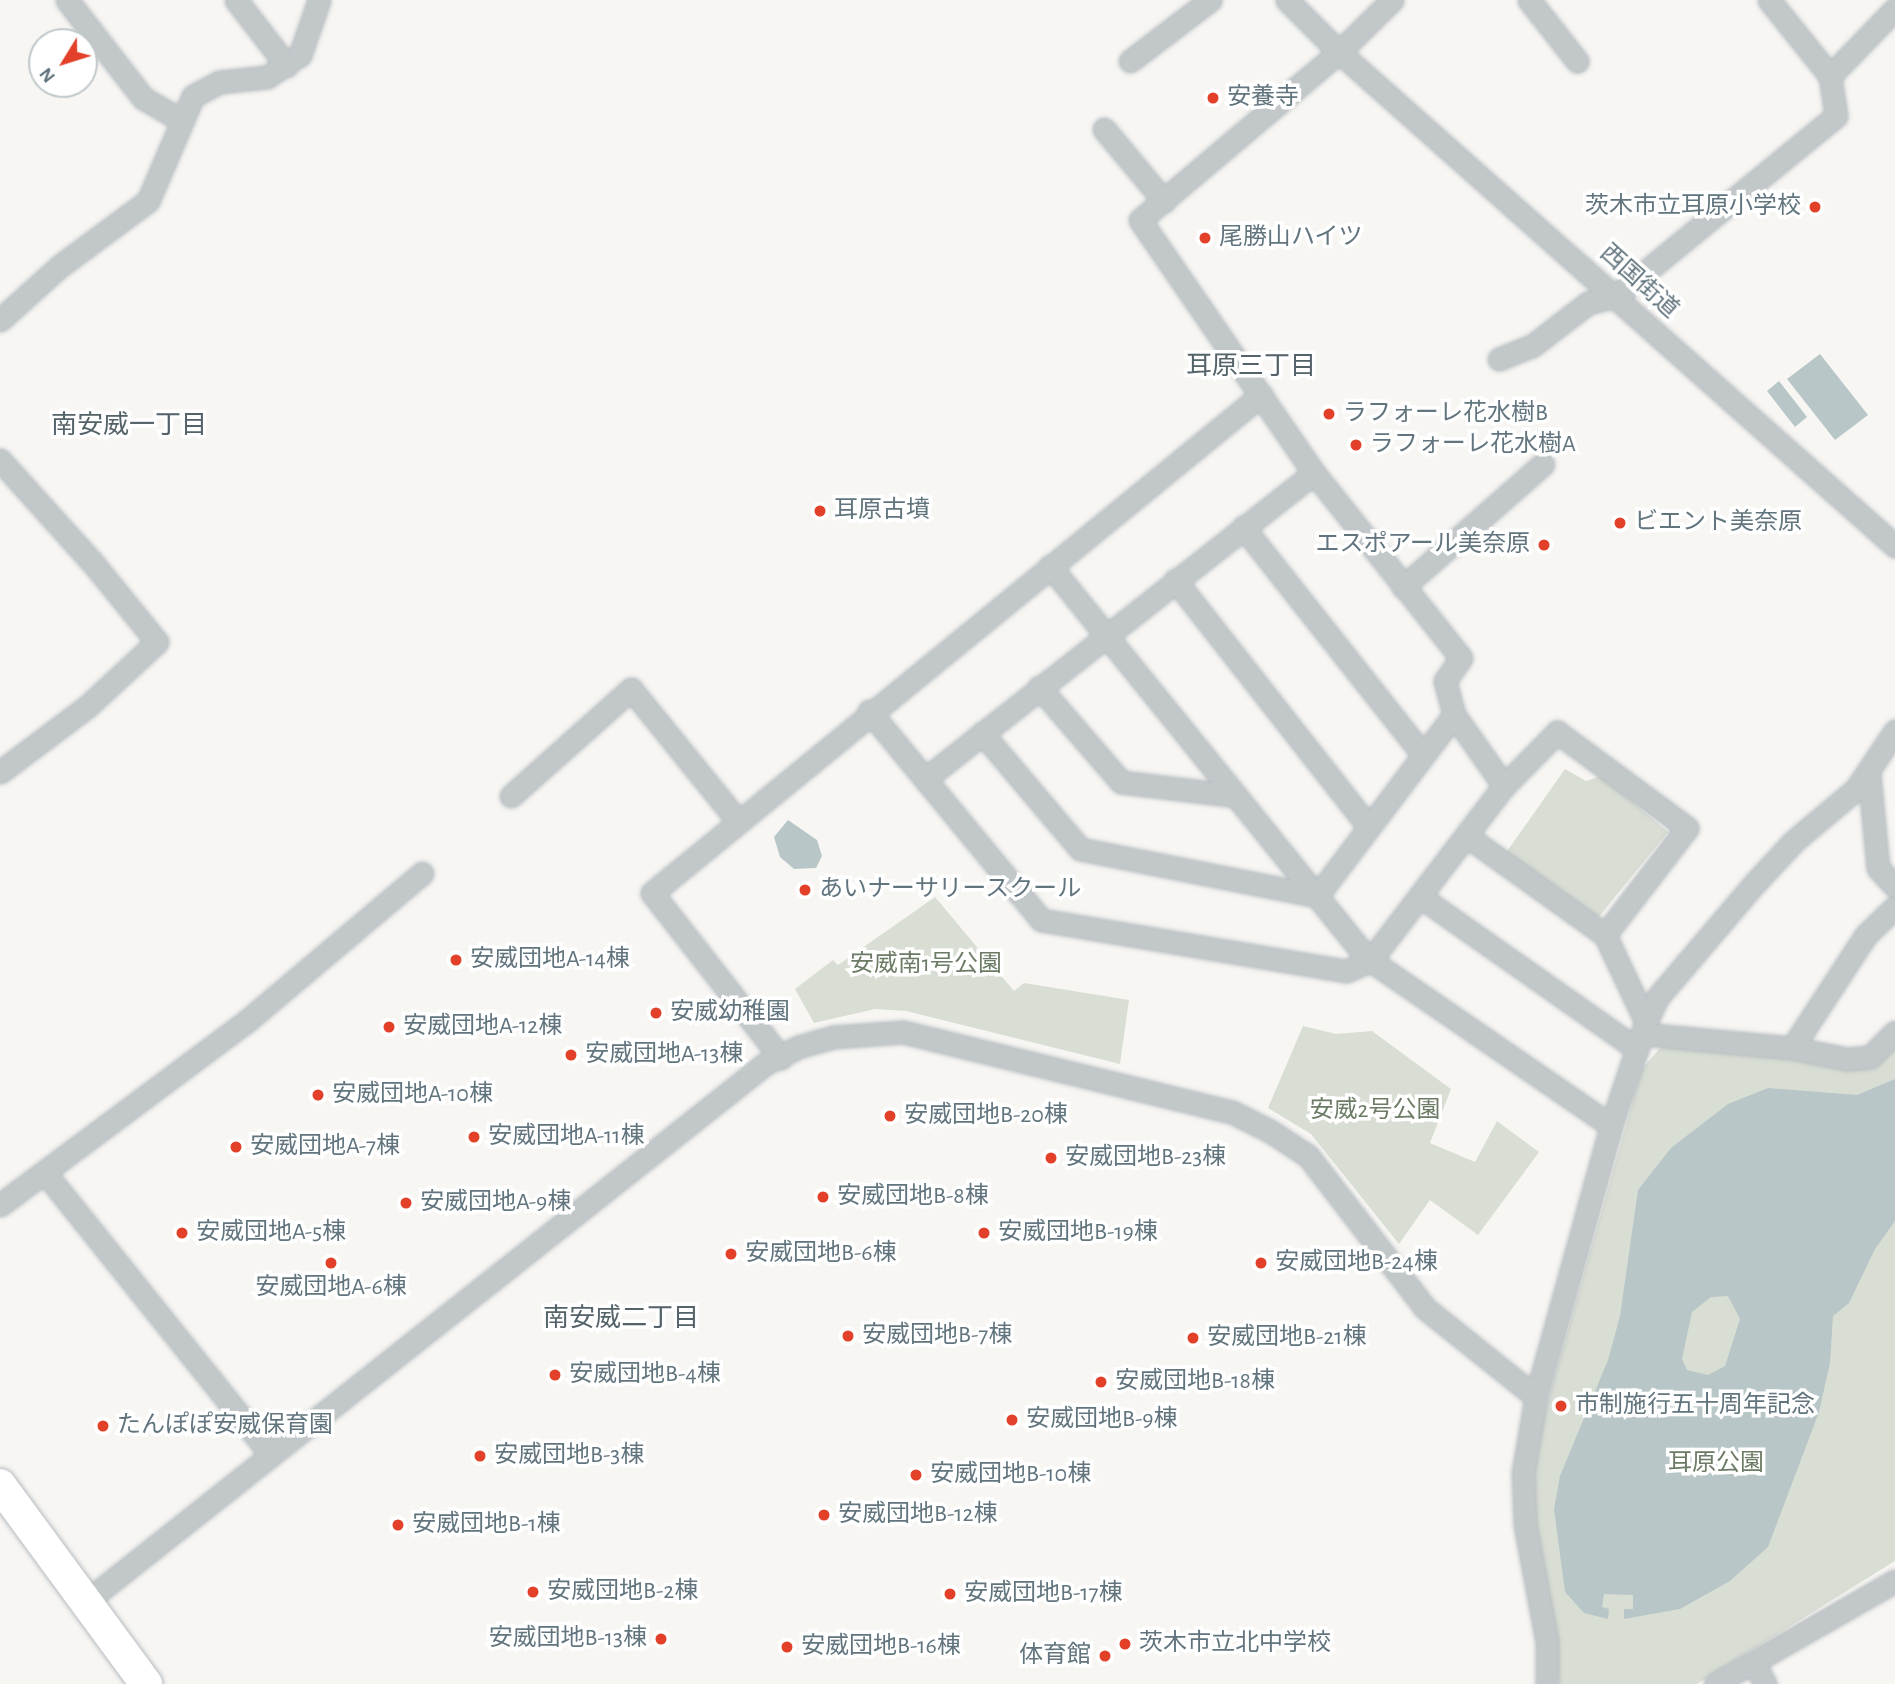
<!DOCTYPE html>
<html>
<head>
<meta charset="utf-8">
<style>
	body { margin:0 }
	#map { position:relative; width:1895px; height:1684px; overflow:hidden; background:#f7f6f3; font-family:"Alegreya Sans","Noto Sans JP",sans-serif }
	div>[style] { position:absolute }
	.green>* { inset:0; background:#d9ded4 }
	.water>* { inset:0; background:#b8c6c8 }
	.roads { filter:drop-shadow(0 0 2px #b6bcc0) drop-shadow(0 0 2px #b6bcc0) }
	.street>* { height:21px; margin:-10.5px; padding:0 10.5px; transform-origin:10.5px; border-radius:10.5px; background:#c2c7c9 }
	.secondary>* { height:32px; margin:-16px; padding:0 16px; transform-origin:16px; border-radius:16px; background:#fff }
	.dots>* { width:19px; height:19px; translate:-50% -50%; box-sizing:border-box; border:4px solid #fff; border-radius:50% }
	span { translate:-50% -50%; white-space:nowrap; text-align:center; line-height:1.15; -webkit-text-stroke:7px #fff; paint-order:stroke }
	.poi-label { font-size:24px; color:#62757e }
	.left { translate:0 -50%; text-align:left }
	.right { translate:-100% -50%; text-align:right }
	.street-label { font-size:24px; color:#62757e }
	.park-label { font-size:24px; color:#6c7b65 }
	.neighbourhood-label { font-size:26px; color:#546269 }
	.north { position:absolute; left:28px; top:28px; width:70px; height:70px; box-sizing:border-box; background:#fff; border:2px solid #c0c8cb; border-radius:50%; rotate:232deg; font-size:19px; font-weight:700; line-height:28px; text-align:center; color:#62757e }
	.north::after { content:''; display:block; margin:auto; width:24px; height:32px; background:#e24028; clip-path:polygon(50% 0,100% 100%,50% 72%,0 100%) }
</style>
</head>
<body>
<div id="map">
	<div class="green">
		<div style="clip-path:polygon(1565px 769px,1586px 781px,1601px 776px,1668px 832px,1597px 919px,1503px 857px)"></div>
		<div style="clip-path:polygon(935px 897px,1014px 991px,1024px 983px,1129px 1000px,1120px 1064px,906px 1011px,875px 1009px,814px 1023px,795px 989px,833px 960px,838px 965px)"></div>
		<div style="clip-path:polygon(1303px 1026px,1336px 1034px,1372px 1031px,1451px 1089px,1430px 1143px,1475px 1162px,1497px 1121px,1539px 1152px,1478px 1235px,1430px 1200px,1399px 1244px,1311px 1134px,1268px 1108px)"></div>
		<div style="clip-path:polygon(1666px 1041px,1795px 1056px,1895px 1045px,1895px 1561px,1697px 1684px,1559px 1684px,1531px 1488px,1536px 1443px,1642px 1069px)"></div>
	</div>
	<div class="water">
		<div style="clip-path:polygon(1820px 354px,1868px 415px,1835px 440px,1787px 379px)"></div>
		<div style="clip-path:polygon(1779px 381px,1807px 417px,1795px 427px,1767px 391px)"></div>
		<div style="clip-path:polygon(788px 820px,817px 840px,822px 856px,816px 868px,794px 869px,780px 857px,774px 837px)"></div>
		<div style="clip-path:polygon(evenodd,1895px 1079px,1895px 1221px,1875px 1249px,1849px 1303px,1833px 1316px,1830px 1363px,1819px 1412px,1768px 1547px,1730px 1581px,1680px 1609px,1624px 1619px,1624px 1609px,1633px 1609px,1633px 1595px,1604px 1594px,1602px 1607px,1609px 1609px,1608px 1619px,1584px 1613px,1565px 1592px,1554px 1509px,1560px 1476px,1608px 1360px,1620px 1316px,1638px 1190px,1671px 1148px,1728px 1104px,1768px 1088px,1857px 1095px,1895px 1079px,1728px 1296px,1740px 1319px,1725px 1366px,1708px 1375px,1687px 1370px,1682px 1359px,1692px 1312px,1711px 1297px,1728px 1296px)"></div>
	</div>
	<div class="roads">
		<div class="street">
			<div style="left:67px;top:0;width:124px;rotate:52.2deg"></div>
			<div style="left:143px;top:98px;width:44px;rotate:30.1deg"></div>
			<div style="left:236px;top:0;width:83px;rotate:52.3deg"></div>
			<div style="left:1287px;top:0;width:74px;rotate:45deg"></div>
			<div style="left:1339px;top:52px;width:744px;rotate:41.62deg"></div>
			<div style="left:1392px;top:0;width:74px;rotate:135.5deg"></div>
			<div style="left:1339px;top:52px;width:260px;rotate:139.8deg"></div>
			<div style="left:1140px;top:220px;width:307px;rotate:55.5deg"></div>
			<div style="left:1314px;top:473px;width:236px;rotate:51.5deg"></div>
			<div style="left:1461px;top:658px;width:28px;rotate:125deg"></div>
			<div style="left:1445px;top:681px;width:35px;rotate:75deg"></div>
			<div style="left:1454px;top:715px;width:87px;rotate:54.8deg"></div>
			<div style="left:1529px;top:0;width:78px;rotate:51.8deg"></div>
			<div style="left:1769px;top:0;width:97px;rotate:51.2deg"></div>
			<div style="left:1130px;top:61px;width:101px;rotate:-37.3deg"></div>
			<div style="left:1104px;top:129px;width:94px;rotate:50.2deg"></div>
			<div style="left:0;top:320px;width:81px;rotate:-42deg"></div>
			<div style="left:60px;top:266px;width:109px;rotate:-36.5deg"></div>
			<div style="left:148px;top:201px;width:114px;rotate:-66.8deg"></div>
			<div style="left:193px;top:96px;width:30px;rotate:-28deg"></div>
			<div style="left:219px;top:82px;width:48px;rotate:-5.9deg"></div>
			<div style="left:267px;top:77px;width:40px;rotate:-34deg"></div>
			<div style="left:300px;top:55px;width:58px;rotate:-70.9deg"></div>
			<div style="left:1499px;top:359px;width:35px;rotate:-22deg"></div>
			<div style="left:1532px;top:346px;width:71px;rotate:-37.5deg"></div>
			<div style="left:1588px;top:303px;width:29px;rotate:-14deg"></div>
			<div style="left:1616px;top:296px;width:284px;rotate:-39.3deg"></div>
			<div style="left:1836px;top:116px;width:40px;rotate:-98.5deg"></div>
			<div style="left:1830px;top:76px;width:93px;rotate:-45.9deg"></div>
			<div style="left:0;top:460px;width:137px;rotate:48deg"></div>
			<div style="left:92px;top:562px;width:103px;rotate:50.9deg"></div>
			<div style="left:157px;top:642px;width:94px;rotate:137.2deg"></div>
			<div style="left:88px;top:706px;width:110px;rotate:143.1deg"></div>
			<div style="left:1243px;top:527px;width:290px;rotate:51.7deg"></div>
			<div style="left:1050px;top:566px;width:504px;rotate:51.04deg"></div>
			<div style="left:1367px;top:958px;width:296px;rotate:34.5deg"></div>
			<div style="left:1175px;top:580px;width:314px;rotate:51.9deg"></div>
			<div style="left:1403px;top:587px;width:186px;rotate:-41.3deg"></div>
			<div style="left:1039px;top:687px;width:125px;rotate:49.2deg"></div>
			<div style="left:1121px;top:782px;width:116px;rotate:6.9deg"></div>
			<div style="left:869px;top:711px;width:271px;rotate:50.5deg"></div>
			<div style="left:1041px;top:920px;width:309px;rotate:9.5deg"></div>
			<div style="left:1346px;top:971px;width:26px;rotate:-23deg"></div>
			<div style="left:1370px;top:961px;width:220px;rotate:-52.6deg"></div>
			<div style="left:1504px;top:786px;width:76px;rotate:-45.5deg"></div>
			<div style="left:1557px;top:732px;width:162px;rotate:36.4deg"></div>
			<div style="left:1687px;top:828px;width:135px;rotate:127.5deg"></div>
			<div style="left:982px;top:733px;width:152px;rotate:49.8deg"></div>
			<div style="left:1080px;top:849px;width:242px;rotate:11.2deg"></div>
			<div style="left:1317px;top:896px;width:227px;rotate:-52.9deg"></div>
			<div style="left:1869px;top:773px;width:95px;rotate:84.6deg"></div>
			<div style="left:1878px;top:868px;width:25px;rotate:47deg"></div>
			<div style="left:925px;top:779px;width:495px;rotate:-38.2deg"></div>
			<div style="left:511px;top:796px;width:161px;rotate:-41.7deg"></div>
			<div style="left:631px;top:689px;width:169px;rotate:51deg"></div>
			<div style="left:1468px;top:837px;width:168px;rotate:35.6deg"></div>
			<div style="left:1605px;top:935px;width:96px;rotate:64.8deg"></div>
			<div style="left:1422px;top:898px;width:263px;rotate:35.1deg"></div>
			<div style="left:1642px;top:1034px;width:151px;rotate:5.3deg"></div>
			<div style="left:1792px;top:1048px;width:56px;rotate:11.3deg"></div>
			<div style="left:1847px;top:1059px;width:23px;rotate:-5deg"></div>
			<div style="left:1870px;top:1057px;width:35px;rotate:-45deg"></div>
			<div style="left:1792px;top:1048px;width:135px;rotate:-56.8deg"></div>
			<div style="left:1866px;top:935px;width:40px;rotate:-44deg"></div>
			<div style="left:781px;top:1058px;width:209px;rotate:-128deg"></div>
			<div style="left:652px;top:893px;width:787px;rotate:-39.27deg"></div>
			<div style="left:46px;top:1174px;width:360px;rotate:51.3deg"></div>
			<div style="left:0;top:1205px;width:308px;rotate:-36.7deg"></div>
			<div style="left:247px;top:1021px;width:229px;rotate:-40.2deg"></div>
			<div style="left:88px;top:1600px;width:863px;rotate:-38.37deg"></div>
			<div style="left:765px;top:1064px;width:37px;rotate:-27deg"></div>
			<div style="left:798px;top:1047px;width:36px;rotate:-16deg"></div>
			<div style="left:833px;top:1037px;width:70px;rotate:-4.1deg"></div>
			<div style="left:903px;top:1032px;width:339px;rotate:13.7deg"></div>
			<div style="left:1232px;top:1112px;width:42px;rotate:26.6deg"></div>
			<div style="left:1270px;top:1131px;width:45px;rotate:33.3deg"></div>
			<div style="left:1308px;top:1156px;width:192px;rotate:52.4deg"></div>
			<div style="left:1425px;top:1308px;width:142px;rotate:38.7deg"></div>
			<div style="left:1754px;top:1663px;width:24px;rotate:62deg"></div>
			<div style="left:1547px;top:1684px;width:42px;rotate:-90deg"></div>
			<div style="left:1547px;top:1642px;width:120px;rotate:-100.6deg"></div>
			<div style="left:1525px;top:1524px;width:51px;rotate:-92.2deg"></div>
			<div style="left:1523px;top:1473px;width:77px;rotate:-80.3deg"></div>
			<div style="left:1536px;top:1397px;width:281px;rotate:-74.5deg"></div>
			<div style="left:1611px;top:1126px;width:110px;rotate:-71.4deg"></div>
			<div style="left:1646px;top:1022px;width:26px;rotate:-65deg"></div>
			<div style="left:1657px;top:998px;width:151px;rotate:-49.6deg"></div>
			<div style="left:1755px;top:883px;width:57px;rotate:-47.1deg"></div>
			<div style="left:1794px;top:841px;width:81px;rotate:-40deg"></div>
			<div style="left:1856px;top:789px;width:70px;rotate:-56.1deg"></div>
			<div style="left:1715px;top:1684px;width:207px;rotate:-29.8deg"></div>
		</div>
		<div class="secondary">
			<div style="left:0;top:1485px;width:247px;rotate:53.7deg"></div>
		</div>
	</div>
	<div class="dots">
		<div style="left:1213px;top:98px;background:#e24028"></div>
		<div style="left:1815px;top:207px;background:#e24028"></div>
		<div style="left:1205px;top:238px;background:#e24028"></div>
		<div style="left:1329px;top:414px;background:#e24028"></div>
		<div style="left:1356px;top:445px;background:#e24028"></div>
		<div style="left:820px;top:511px;background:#e24028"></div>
		<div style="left:1620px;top:523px;background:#e24028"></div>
		<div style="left:1544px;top:545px;background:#e24028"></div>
		<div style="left:805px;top:890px;background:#e24028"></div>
		<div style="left:456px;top:960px;background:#e24028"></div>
		<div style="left:656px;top:1013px;background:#e24028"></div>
		<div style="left:389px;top:1027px;background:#e24028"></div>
		<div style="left:571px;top:1055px;background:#e24028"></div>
		<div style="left:318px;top:1095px;background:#e24028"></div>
		<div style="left:890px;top:1116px;background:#e24028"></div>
		<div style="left:474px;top:1137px;background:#e24028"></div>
		<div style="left:236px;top:1147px;background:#e24028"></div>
		<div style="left:1051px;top:1158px;background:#e24028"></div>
		<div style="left:823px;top:1197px;background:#e24028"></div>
		<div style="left:406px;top:1203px;background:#e24028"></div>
		<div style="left:182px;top:1233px;background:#e24028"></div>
		<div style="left:984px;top:1233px;background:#e24028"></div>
		<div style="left:731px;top:1254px;background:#e24028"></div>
		<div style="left:331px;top:1263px;background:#e24028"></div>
		<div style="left:1261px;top:1263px;background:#e24028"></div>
		<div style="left:848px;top:1336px;background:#e24028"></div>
		<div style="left:1193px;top:1338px;background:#e24028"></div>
		<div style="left:555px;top:1375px;background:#e24028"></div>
		<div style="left:1101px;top:1382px;background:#e24028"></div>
		<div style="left:1561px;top:1406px;background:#e24028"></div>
		<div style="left:1012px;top:1420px;background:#e24028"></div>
		<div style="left:103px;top:1426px;background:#e24028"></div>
		<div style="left:480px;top:1456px;background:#e24028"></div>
		<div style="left:916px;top:1475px;background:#e24028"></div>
		<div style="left:824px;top:1515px;background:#e24028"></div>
		<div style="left:398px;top:1525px;background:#e24028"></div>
		<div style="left:533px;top:1592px;background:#e24028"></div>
		<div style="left:950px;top:1594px;background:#e24028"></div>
		<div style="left:661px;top:1639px;background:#e24028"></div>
		<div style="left:1125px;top:1644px;background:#e24028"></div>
		<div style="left:787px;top:1647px;background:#e24028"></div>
		<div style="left:1105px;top:1656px;background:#e24028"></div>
	</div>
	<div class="poi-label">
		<span class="left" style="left:1227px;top:98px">安養寺</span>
		<span class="right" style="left:1801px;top:207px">茨木市立耳原小学校</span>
		<span class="left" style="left:1219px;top:238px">尾勝山ハイツ</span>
		<span class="left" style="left:1343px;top:414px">ラフォーレ花水樹B</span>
		<span class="left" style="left:1370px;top:445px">ラフォーレ花水樹A</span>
		<span class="left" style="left:834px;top:511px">耳原古墳</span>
		<span class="left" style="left:1634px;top:523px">ビエント美奈原</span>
		<span class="right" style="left:1530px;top:545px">エスポアール美奈原</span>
		<span class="left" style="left:819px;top:890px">あいナーサリースクール</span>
		<span class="left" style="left:470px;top:960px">安威団地A-14棟</span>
		<span class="left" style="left:670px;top:1013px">安威幼稚園</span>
		<span class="left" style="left:403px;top:1027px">安威団地A-12棟</span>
		<span class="left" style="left:585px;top:1055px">安威団地A-13棟</span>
		<span class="left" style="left:332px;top:1095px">安威団地A-10棟</span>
		<span class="left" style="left:904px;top:1116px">安威団地B-20棟</span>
		<span class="left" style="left:488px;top:1137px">安威団地A-11棟</span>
		<span class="left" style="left:250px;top:1147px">安威団地A-7棟</span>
		<span class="left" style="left:1065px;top:1158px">安威団地B-23棟</span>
		<span class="left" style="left:837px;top:1197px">安威団地B-8棟</span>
		<span class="left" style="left:420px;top:1203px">安威団地A-9棟</span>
		<span class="left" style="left:196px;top:1233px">安威団地A-5棟</span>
		<span class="left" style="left:998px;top:1233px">安威団地B-19棟</span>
		<span class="left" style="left:745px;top:1254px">安威団地B-6棟</span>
		<span class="left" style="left:1275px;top:1263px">安威団地B-24棟</span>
		<span style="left:331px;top:1288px">安威団地A-6棟</span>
		<span class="left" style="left:862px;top:1336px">安威団地B-7棟</span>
		<span class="left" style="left:1207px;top:1338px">安威団地B-21棟</span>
		<span class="left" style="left:569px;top:1375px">安威団地B-4棟</span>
		<span class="left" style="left:1115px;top:1382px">安威団地B-18棟</span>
		<span class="left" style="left:1575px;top:1406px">市制施行五十周年記念</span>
		<span class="left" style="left:1026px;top:1420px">安威団地B-9棟</span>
		<span class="left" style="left:117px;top:1426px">たんぽぽ安威保育園</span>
		<span class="left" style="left:494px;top:1456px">安威団地B-3棟</span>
		<span class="left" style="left:930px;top:1475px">安威団地B-10棟</span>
		<span class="left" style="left:838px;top:1515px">安威団地B-12棟</span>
		<span class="left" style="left:412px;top:1525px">安威団地B-1棟</span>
		<span class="left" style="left:547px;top:1592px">安威団地B-2棟</span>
		<span class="left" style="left:964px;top:1594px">安威団地B-17棟</span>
		<span class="right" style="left:647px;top:1639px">安威団地B-13棟</span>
		<span class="left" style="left:1139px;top:1644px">茨木市立北中学校</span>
		<span class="left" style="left:801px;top:1647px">安威団地B-16棟</span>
		<span class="right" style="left:1091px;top:1656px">体育館</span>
	</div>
	<div class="street-label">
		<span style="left:1639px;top:282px;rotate:42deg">西国街道</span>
	</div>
	<div class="park-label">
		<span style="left:926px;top:965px">安威南1号公園</span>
		<span style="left:1375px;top:1111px">安威2号公園</span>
		<span style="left:1716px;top:1464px">耳原公園</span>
	</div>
	<div class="neighbourhood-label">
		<span style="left:1251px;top:367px">耳原三丁目</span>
		<span style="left:129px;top:426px">南安威一丁目</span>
		<span style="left:621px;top:1319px">南安威二丁目</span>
	</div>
	<div class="north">N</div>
</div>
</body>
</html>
